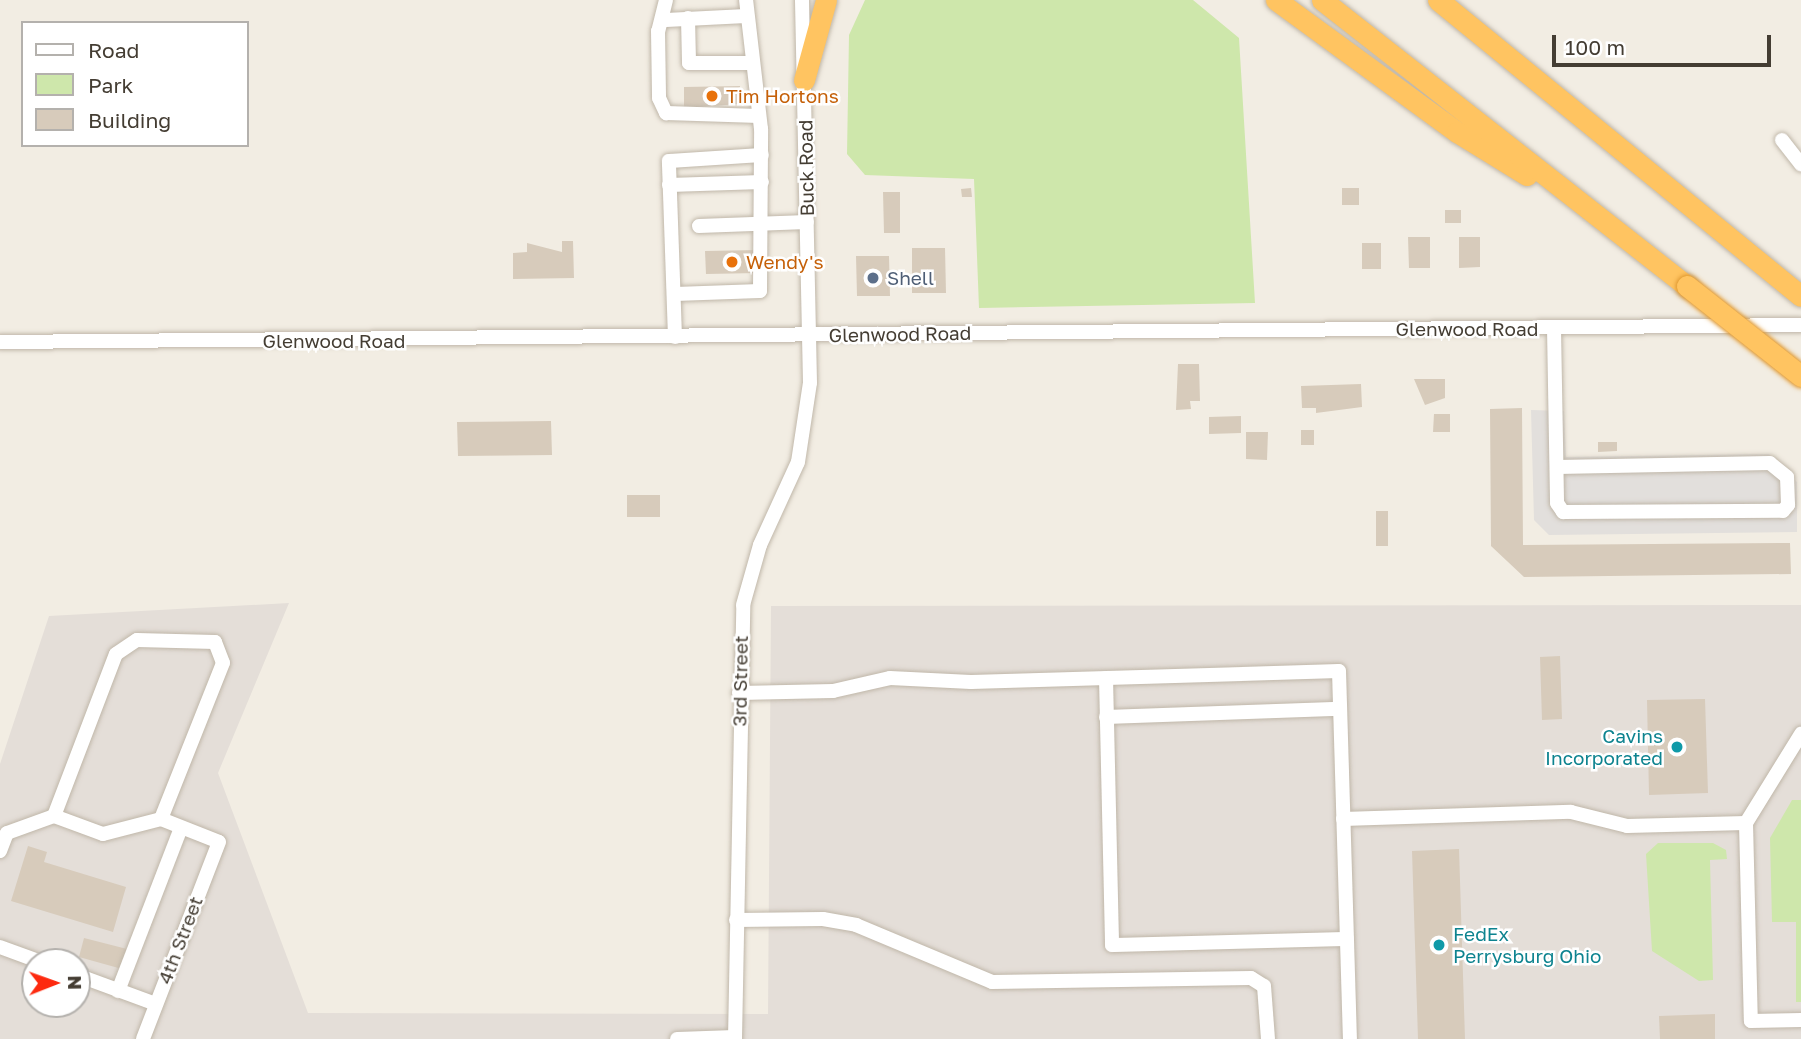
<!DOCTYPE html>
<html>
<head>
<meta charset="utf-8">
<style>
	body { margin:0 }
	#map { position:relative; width:1801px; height:1039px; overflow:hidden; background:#f2ede3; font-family:"Golos Text",sans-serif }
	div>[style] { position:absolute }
	.industrial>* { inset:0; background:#e4ded8 }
	.green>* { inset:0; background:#cee7ab }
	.parking>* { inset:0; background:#e2dfdc }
	.building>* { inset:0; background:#d7cbbb }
	.roads { filter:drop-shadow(0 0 2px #c0b7a9) drop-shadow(0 0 2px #c0b7a9) }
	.minor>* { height:14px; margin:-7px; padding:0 7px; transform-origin:7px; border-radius:7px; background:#fff }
	.highway>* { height:21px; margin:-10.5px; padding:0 10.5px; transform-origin:10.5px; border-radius:10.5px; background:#ffc461 }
	.bridges { filter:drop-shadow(0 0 2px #df9830) drop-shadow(0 0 2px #df9830) }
	.highway-bridge>* { height:21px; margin:-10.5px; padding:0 10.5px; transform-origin:10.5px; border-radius:10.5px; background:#ffc461 }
	.dots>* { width:19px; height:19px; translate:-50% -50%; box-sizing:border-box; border:4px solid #fff; border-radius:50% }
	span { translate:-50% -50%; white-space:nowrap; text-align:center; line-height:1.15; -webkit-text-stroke:5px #fff; paint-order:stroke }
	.food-label { font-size:19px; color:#c56008 }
	.left { translate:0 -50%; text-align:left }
	.street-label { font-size:19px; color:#443d33 }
	.service-label { font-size:19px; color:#4e5e75 }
	.culture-label { font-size:19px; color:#0d838f }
	.right { translate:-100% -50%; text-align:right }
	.legend { position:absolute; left:21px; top:21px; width:228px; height:126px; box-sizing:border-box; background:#fff; border:2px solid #b4b1ad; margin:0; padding:9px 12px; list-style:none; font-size:21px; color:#443d33 }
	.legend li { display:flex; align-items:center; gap:14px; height:35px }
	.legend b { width:35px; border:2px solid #b4b1ad }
	.north { position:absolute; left:21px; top:948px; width:70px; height:70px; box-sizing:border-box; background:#fff; border:2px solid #b4b1ad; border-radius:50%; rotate:89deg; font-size:19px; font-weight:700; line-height:28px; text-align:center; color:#443d33 }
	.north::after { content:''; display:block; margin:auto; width:24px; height:32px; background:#fd2a0f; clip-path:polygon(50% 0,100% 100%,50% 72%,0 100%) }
	.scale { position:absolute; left:1552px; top:35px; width:219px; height:32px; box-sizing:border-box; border:4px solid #443d33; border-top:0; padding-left:9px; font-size:21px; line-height:24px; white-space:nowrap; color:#443d33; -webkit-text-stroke:5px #fff; paint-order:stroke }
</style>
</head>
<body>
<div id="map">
	<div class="industrial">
		<div style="clip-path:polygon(evenodd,289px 603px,218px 773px,308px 1013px,768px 1014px,771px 606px,1801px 605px,1801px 1039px,0 1039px,0 764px,49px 616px,289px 603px,35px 962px,77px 962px,77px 1004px,35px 1004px,35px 962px)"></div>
	</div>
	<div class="green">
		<div style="clip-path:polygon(865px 0,1193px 0,1239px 38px,1255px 303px,979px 308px,974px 179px,865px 175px,847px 154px,849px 35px)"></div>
		<div style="clip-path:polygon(1792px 800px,1801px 800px,1801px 1002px,1796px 1002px,1796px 922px,1772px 922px,1770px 838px)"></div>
		<div style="clip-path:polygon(1658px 843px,1713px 843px,1726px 850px,1727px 859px,1710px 860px,1713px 980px,1699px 981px,1652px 951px,1646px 854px)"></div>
	</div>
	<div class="parking">
		<div style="clip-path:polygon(1531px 410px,1564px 411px,1566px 457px,1769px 454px,1797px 482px,1797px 532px,1549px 535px,1534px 520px)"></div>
	</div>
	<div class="building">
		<div style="clip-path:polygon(740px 86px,740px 104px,684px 108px,684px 87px)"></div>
		<div style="clip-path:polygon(971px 188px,972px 197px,962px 197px,961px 189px)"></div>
		<div style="clip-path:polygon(1342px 188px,1359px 188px,1359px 205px,1342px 205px)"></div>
		<div style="clip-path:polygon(883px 192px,900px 192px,900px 233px,884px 233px)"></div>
		<div style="clip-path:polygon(1445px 210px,1461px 210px,1461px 223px,1445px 223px)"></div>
		<div style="clip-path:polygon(1408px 237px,1430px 237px,1430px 268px,1409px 268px)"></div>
		<div style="clip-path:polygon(1459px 237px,1480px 237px,1480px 267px,1459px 268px)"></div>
		<div style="clip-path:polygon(562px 241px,573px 241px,574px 278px,513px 279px,513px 253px,527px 252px,527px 243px,562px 252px)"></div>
		<div style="clip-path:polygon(1362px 243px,1381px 243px,1381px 269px,1362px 269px)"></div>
		<div style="clip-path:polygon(912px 248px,945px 248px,946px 293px,912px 293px)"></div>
		<div style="clip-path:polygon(758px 250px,758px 273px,706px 274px,705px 251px)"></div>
		<div style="clip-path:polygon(856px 256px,889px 256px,890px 296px,857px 296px)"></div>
		<div style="clip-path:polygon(1178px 364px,1199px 364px,1200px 401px,1190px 401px,1191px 409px,1176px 410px)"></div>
		<div style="clip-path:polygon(1414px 379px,1445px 379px,1445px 398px,1425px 405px)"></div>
		<div style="clip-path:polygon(1361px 384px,1362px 407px,1316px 413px,1316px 408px,1302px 408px,1301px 386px)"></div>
		<div style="clip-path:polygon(1522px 408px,1523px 545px,1790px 543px,1791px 574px,1524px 577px,1491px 546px,1490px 409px)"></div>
		<div style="clip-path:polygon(1434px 414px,1450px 414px,1450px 432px,1433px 432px)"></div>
		<div style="clip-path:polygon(1241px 416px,1241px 433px,1209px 434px,1209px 417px)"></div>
		<div style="clip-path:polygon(551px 421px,552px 455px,458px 456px,457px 422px)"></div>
		<div style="clip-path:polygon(1301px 430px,1314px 430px,1314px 445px,1301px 445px)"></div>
		<div style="clip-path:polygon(1246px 432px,1268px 432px,1267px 460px,1246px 459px)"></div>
		<div style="clip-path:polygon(1598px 442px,1617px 442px,1617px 451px,1598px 452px)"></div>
		<div style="clip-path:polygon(627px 495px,660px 495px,660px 517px,627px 517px)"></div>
		<div style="clip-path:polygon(1376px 511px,1388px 511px,1388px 546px,1376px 546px)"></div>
		<div style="clip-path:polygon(1560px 656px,1562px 719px,1542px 720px,1540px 657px)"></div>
		<div style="clip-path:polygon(1705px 699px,1708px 793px,1649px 795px,1647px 700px)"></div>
		<div style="clip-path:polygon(28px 846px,47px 852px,44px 862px,126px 887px,113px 932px,11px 901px)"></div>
		<div style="clip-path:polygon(1459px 849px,1465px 1039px,1418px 1039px,1412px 851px)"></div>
		<div style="clip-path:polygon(84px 938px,127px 949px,122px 969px,79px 957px)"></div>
		<div style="clip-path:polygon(1715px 1014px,1715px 1039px,1660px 1039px,1659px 1016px)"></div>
	</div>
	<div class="roads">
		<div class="minor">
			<div style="left:666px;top:0;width:32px;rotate:104deg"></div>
			<div style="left:658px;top:31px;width:67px;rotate:89.1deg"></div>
			<div style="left:659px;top:98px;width:17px;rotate:65deg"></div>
			<div style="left:666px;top:113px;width:93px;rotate:1.8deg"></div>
			<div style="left:688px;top:18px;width:45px;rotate:88.7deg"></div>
			<div style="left:689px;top:63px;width:61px"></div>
			<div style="left:666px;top:20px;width:80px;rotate:-2.9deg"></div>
			<div style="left:1782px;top:140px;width:31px;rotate:52deg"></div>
			<div style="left:669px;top:185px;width:93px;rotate:-1.8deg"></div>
			<div style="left:699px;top:226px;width:108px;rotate:-2.1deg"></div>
			<div style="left:675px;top:294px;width:85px;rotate:-2deg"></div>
			<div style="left:760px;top:291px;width:162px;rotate:-89.6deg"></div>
			<div style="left:761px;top:129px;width:130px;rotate:-96.6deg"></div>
			<div style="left:1554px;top:328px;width:175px;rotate:89deg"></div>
			<div style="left:1557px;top:503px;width:11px;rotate:56deg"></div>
			<div style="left:1563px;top:512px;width:220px;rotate:-0.3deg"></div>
			<div style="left:1783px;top:511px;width:8px;rotate:-50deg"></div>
			<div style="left:1788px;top:505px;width:28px;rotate:-92deg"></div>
			<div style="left:1787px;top:477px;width:22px;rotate:-141deg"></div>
			<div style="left:1770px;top:463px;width:213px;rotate:178.9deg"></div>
			<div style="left:675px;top:337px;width:176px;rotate:-92deg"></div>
			<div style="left:669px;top:161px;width:93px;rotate:-3.7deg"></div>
			<div style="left:0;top:342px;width:1801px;rotate:-0.54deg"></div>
			<div style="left:1106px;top:678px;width:267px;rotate:88.7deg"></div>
			<div style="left:1112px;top:945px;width:235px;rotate:-1.5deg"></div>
			<div style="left:739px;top:693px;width:94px;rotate:-1.2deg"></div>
			<div style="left:833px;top:691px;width:58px;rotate:-12.8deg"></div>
			<div style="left:890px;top:678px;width:81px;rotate:2.8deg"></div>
			<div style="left:971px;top:682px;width:368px;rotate:-1.7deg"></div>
			<div style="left:1339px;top:671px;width:368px;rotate:88.3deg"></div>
			<div style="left:1106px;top:717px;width:234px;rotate:-2deg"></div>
			<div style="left:54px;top:816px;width:52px;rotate:20.2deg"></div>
			<div style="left:103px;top:834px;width:60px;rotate:-14.5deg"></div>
			<div style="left:1343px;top:819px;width:228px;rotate:-1.8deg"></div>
			<div style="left:1571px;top:812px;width:58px;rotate:14deg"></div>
			<div style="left:1627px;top:826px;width:119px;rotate:-1.4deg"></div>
			<div style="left:1746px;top:823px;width:198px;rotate:88.6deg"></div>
			<div style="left:1751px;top:1021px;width:50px;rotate:-1.1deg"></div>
			<div style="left:1746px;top:823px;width:105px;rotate:-58.3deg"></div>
			<div style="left:0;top:851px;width:19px;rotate:-69deg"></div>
			<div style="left:7px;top:833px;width:50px;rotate:-19.9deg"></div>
			<div style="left:54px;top:816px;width:173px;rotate:-69.1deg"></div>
			<div style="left:116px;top:654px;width:25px;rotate:-34deg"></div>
			<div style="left:137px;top:640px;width:78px;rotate:1.5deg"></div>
			<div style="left:215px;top:642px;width:22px;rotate:69deg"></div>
			<div style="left:223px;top:663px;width:168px;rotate:111.7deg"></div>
			<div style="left:161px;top:819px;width:62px;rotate:21.6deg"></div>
			<div style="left:219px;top:842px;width:211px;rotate:111.1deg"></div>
			<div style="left:736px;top:920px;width:87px;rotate:-0.7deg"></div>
			<div style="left:823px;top:919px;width:34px;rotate:10deg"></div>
			<div style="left:856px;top:925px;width:147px;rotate:22.7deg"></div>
			<div style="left:992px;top:982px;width:259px;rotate:-0.9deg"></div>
			<div style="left:1251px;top:978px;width:15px;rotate:32deg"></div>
			<div style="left:1264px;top:986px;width:53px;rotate:85.7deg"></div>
			<div style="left:0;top:947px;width:44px;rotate:20.1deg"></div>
			<div style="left:77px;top:975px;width:84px;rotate:20.2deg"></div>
			<div style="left:118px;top:991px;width:175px;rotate:-68.9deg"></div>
			<div style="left:677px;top:1039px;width:58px;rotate:-2deg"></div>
			<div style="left:735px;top:1039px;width:434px;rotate:-88.9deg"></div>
			<div style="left:743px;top:605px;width:62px;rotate:-74.2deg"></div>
			<div style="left:760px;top:545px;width:91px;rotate:-65.4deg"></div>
			<div style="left:798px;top:462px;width:80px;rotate:-81.4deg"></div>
			<div style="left:810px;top:383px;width:383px;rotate:-91.2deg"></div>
		</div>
		<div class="highway">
			<div style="left:1276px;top:0;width:224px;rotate:36.1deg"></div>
			<div style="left:1457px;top:132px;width:82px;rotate:31.6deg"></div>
			<div style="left:1322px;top:0;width:464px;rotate:38.1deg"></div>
			<div style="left:1438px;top:0;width:468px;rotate:39.2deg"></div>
			<div style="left:804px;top:80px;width:83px;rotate:-74.6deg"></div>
		</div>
	</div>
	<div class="bridges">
		<div class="highway-bridge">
			<div style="left:1687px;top:286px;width:145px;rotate:38.3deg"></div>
		</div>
	</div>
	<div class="dots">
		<div style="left:712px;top:96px;background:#e8710a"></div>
		<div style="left:732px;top:262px;background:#e8710a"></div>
		<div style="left:873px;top:278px;background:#5c6f8a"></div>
		<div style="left:1677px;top:747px;background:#0f9aa8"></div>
		<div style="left:1439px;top:945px;background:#0f9aa8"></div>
	</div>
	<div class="food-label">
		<span class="left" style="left:726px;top:96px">Tim Hortons</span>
		<span class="left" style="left:746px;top:262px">Wendy's</span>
	</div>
	<div class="street-label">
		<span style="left:806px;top:168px;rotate:-91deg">Buck Road</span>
		<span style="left:1467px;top:329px">Glenwood Road</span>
		<span style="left:900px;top:334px;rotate:-1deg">Glenwood Road</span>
		<span style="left:334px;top:341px">Glenwood Road</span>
		<span style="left:740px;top:681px;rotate:-89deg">3rd Street</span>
		<span style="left:180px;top:940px;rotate:-69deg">4th Street</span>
	</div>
	<div class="service-label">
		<span class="left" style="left:887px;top:278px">Shell</span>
	</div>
	<div class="culture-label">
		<span class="right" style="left:1663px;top:747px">Cavins<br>Incorporated</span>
		<span class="left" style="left:1453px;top:945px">FedEx<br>Perrysburg Ohio</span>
	</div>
	<ul class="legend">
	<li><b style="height:9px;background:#fff"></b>Road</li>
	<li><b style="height:19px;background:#cee7ab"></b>Park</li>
	<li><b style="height:19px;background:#d7cbbb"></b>Building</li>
	</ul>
	<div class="north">N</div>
	<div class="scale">100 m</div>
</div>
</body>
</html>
